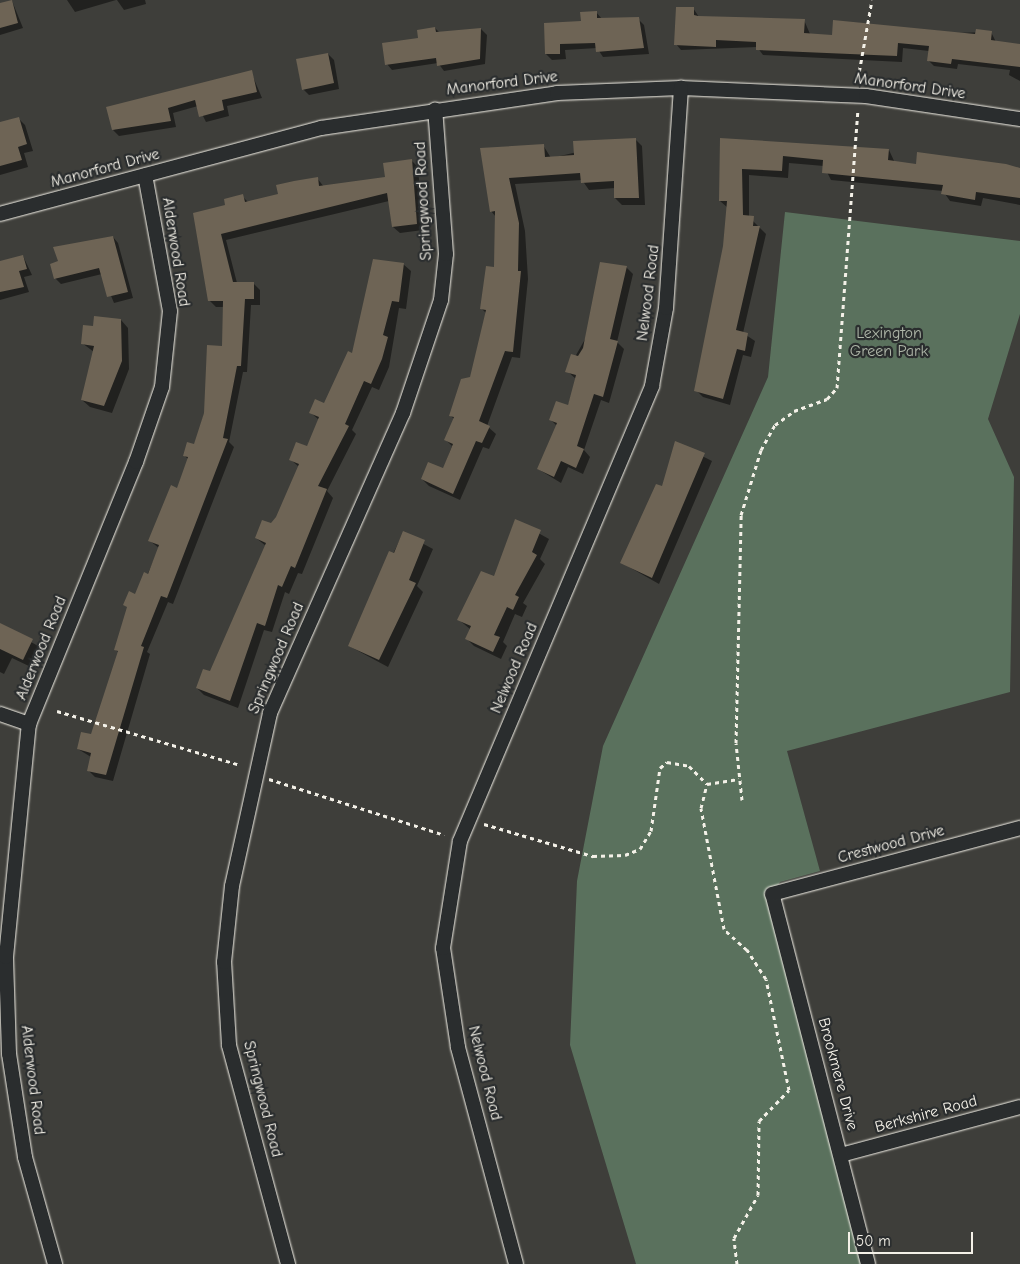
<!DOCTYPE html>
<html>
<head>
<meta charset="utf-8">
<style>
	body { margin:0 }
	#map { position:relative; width:1020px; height:1264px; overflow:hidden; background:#3e3e3a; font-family:"Comic Neue",sans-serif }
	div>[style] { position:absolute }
	.green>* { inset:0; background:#5a715d }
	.shadow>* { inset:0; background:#0007 }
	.building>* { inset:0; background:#6e6455 }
	.path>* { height:3px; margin-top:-1.5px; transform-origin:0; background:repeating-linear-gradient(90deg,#f4f1e8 0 4px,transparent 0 8px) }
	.roads { filter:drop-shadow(0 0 1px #f4f1e8) drop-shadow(0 0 1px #f4f1e8) }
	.minor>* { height:14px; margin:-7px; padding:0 7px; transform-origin:7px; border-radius:7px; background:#2a2d2e }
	span { translate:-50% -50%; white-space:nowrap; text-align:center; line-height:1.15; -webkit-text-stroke:4.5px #2a2d2e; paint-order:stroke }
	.street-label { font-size:16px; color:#f4f1e8 }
	.park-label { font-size:16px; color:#afb7a9 }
	.scale { position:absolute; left:848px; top:1232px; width:125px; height:22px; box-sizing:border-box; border:2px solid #f4f1e8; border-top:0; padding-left:6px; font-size:15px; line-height:18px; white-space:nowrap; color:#f4f1e8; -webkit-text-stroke:4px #2a2d2e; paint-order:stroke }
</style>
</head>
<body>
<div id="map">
	<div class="green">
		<div style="clip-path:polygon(785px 212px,1020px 241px,1020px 314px,988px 419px,1014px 477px,1010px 692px,787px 751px,820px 871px,780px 882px,768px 898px,861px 1264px,636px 1264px,570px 1045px,577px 881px,603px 746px,768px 377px)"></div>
	</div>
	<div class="shadow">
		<div style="clip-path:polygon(67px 0,116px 0,75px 12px)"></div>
		<div style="clip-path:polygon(117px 0,145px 0,146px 4px,124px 10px)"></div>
		<div style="clip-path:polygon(12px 1px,23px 28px,0 35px,0 5px)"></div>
		<div style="clip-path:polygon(693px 8px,699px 17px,804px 20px,810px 34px,833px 36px,991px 32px,996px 42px,1020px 46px,1020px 81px,1009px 75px,1010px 70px,958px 64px,957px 69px,934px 66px,928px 60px,929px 51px,903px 48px,902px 62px,763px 55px,757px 47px,681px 50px,676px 44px)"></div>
		<div style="clip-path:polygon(596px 12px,602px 19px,638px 19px,644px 25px,649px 54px,603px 57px,597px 48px,565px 50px,566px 59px,552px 60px,546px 54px)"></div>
		<div style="clip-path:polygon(435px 28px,440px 33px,481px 29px,487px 35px,485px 64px,444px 71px,438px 63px,392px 70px,387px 64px)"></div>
		<div style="clip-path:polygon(328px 54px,334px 60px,339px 89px,309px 95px,303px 89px)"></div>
		<div style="clip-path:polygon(251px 72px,262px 98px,227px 106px,229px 116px,206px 122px,198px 106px,173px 113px,176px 127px,119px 136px,113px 130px)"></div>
		<div style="clip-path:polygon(18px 118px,25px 125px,33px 151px,24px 153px,28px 167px,0 175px,0 123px)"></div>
		<div style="clip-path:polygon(635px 139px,642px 146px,645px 205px,622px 205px,615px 198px,615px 188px,589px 190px,582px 180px,515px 184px,525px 231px,528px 279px,520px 358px,512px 357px,487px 426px,496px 434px,489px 449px,483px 447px,460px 500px,429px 486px,422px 479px,443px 470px,452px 446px,445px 439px,454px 419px,450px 415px,471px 378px,486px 313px,482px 309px,495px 269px,496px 217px,491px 211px,481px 150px,543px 145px,551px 158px)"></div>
		<div style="clip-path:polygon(721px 139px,889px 150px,895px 163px,917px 166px,918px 153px,1020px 169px,1020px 205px,983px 198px,981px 206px,950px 201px,943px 191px,831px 180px,824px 166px,789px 163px,788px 178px,749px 175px,749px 217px,766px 234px,743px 333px,755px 341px,751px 357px,743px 355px,730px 405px,703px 397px,696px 390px,724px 247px,728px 208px,720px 201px)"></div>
		<div style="clip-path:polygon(411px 160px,418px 167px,423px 230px,400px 233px,393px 227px,389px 201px,226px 240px,237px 283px,253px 283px,260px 290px,260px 305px,251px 305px,247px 372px,243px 372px,229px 442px,234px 447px,173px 604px,168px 602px,147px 652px,150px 654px,113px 781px,95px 777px,88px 770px,91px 757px,78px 749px,92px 735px,119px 653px,115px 649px,159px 548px,150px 541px,178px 489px,189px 460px,184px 455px,195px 446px,223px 347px,224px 307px,216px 307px,209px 300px,194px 214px,227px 206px,242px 196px,249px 203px,279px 195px,317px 178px,324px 187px,386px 178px)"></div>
		<div style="clip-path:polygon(113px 237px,118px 243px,133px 298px,114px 303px,102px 274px,61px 284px,55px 278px)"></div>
		<div style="clip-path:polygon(23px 256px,32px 275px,24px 277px,29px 292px,0 300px,0 262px)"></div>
		<div style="clip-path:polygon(403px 264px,411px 271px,406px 309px,399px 308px,389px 367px,379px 390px,372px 387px,352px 430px,356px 434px,327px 491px,333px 498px,302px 574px,298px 573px,289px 594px,285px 592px,272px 632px,264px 630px,238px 708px,204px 695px,197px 688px,211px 673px,266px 546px,256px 538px,277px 518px,299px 467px,290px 459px,307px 447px,319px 420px,310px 412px,325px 404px)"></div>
		<div style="clip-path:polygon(626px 267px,633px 274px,617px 342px,624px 349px,609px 403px,601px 400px,584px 450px,590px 457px,583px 474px,568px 467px,561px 483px,538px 469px,557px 426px,551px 420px,568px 406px,576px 379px,567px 371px)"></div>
		<div style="clip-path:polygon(121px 320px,128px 328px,129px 369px,112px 413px,90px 407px,82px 400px,94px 352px,82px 343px,94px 328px)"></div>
		<div style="clip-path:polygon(676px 443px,712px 461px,659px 584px,622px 563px,663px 488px)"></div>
		<div style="clip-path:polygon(515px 520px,549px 539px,540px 559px,545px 564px,523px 603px,527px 606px,522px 617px,515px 614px,503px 642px,507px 646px,501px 659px,474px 646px,466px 638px,470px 629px,458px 619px,495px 578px)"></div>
		<div style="clip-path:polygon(403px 533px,433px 549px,417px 586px,423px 592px,388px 667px,349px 646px)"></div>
		<div style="clip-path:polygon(0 625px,40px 647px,31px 667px,12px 658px,4px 674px,0 672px)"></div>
	</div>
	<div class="building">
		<div style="clip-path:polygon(12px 0,18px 23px,0 28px,0 3px)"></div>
		<div style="clip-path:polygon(676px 7px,694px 7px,694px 15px,698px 16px,805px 19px,804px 33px,832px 35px,833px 20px,975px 34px,976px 29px,992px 31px,991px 40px,1020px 44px,1020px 67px,952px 59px,951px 64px,927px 61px,929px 46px,898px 43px,897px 56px,756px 50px,756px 42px,716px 40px,716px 47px,674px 45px)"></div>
		<div style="clip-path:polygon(597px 11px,597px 18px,639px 17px,644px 48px,596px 52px,595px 43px,560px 44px,560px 54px,545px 54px,544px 23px,581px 21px,580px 12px)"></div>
		<div style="clip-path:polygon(435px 27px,436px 32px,481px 28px,480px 59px,437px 66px,436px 58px,385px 65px,382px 43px,418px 38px,417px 30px)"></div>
		<div style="clip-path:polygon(328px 53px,334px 83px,302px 90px,296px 59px)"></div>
		<div style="clip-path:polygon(252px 70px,257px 92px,222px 100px,224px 110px,199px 117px,195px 100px,168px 108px,171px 121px,112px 130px,106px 107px)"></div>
		<div style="clip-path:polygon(19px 117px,27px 144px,18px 147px,22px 160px,0 166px,0 122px)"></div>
		<div style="clip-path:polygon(636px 138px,639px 198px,614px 198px,614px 181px,581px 183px,580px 173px,509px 178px,519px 223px,518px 271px,521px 271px,513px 352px,505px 351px,479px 421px,490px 426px,482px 443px,476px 441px,453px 494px,421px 479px,428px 462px,443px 468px,453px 444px,444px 440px,454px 417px,449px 416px,461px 379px,470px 377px,486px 310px,480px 309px,486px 266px,494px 267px,495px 211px,490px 212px,480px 148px,544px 144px,545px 157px,574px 155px,573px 141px)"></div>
		<div style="clip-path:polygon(720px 138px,889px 149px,888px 160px,916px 164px,917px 152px,1006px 164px,1020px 168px,1020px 198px,976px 192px,975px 200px,941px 194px,943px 185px,822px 173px,823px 160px,783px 156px,782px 171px,742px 169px,743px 215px,754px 216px,753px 226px,760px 226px,736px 330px,748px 333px,745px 351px,737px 349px,723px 399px,694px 391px,723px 246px,727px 201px,719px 201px)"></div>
		<div style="clip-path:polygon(412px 159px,417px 224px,392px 227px,387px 193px,221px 234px,233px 282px,254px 282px,254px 299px,245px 299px,241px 366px,237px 366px,223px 438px,228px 439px,167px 598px,161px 596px,141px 646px,144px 647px,106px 775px,87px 771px,91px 753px,77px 749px,81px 732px,91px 734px,118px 651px,114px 650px,127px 607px,123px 605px,129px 591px,135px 594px,144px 572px,148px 574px,159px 545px,148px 541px,171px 485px,177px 488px,188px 457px,183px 456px,187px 442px,194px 444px,204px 413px,207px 345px,222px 346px,223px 301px,208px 301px,193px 213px,225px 205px,224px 199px,243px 194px,245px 202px,278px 194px,276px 185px,294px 181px,318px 177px,319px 186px,385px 177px,383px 163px)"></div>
		<div style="clip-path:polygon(113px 236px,128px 292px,107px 297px,99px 268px,54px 279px,50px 264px,58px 261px,53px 247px)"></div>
		<div style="clip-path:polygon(23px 255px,27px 269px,19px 271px,24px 287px,0 292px,0 261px)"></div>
		<div style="clip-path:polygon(373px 259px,404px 263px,399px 302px,392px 301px,383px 335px,388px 337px,382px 359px,371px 384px,364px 381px,345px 424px,349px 426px,318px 486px,327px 489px,295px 568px,291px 566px,282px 587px,278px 585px,265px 626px,257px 623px,230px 701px,196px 688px,203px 669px,210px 671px,266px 543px,255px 538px,262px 520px,271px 523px,276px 517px,299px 464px,289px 460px,296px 442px,307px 446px,319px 417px,309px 413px,315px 399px,324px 403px,348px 351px,352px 353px)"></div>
		<div style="clip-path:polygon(600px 262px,627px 266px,610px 339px,618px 341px,603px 397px,594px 394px,577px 446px,584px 449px,576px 468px,561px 461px,554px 477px,537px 469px,557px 423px,549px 420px,556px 401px,568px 405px,576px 375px,565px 372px,571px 354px,578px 356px,583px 348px)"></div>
		<div style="clip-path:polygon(94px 316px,121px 319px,122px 361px,104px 406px,81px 400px,94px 346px,81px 344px,83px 325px,93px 326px)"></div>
		<div style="clip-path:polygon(675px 441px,705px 453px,652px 578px,620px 563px,656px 484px,662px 486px)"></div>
		<div style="clip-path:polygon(515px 519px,541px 530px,532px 552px,537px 555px,515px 595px,519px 597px,513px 610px,507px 607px,494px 635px,500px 637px,493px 652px,465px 639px,471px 626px,457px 620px,481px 571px,494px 576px)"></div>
		<div style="clip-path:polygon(403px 531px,425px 540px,409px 580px,416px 583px,379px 660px,348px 646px,389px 551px,394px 553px)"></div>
		<div style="clip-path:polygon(0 623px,33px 639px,23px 660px,0 649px)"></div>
	</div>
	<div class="path">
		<div style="left:858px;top:79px;width:80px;rotate:-80deg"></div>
		<div style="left:57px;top:711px;width:188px;rotate:16.4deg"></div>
		<div style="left:269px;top:779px;width:184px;rotate:17.7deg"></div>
		<div style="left:742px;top:800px;width:57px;rotate:-96deg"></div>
		<div style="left:736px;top:743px;width:228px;rotate:-88.7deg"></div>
		<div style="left:741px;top:515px;width:68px;rotate:-72.9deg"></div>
		<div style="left:761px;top:450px;width:29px;rotate:-61deg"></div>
		<div style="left:775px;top:425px;width:24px;rotate:-36deg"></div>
		<div style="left:794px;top:411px;width:35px;rotate:-20deg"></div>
		<div style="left:827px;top:399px;width:15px;rotate:-48deg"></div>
		<div style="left:837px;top:388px;width:280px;rotate:-85.7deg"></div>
		<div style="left:484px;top:824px;width:114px;rotate:16.4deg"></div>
		<div style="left:593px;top:856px;width:32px;rotate:-2deg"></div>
		<div style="left:625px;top:855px;width:16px;rotate:-22deg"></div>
		<div style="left:640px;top:849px;width:21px;rotate:-59deg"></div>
		<div style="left:651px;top:831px;width:64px;rotate:-81.9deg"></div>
		<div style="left:660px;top:768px;width:9px;rotate:-41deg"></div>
		<div style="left:667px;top:762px;width:22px;rotate:10deg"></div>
		<div style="left:689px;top:766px;width:25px;rotate:45deg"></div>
		<div style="left:737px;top:1264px;width:26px;rotate:-97deg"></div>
		<div style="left:734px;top:1238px;width:49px;rotate:-60.8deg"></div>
		<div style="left:758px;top:1195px;width:74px;rotate:-89.2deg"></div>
		<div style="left:759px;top:1121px;width:43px;rotate:-45.9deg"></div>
		<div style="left:789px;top:1090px;width:113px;rotate:-101.7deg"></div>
		<div style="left:766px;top:979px;width:35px;rotate:-123deg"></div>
		<div style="left:747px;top:950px;width:31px;rotate:-138deg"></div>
		<div style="left:724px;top:929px;width:123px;rotate:-100.8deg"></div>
		<div style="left:701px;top:808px;width:25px;rotate:-76deg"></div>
		<div style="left:707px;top:784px;width:32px;rotate:-9deg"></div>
	</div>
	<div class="roads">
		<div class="minor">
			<div style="left:0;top:214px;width:332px;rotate:-15deg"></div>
			<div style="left:321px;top:128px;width:239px;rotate:-8.4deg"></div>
			<div style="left:557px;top:93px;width:124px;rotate:-2.3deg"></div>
			<div style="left:681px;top:88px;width:185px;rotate:2.5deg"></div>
			<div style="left:866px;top:96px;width:156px;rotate:8.5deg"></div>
			<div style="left:0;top:714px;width:31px;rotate:19deg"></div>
			<div style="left:841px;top:1155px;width:185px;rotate:-15deg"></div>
			<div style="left:55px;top:1264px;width:111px;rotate:-105.7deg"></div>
			<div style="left:25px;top:1157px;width:104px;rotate:-98.8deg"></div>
			<div style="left:9px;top:1054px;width:97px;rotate:-91.8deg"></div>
			<div style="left:6px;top:957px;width:234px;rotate:-84.4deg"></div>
			<div style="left:29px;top:724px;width:283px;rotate:-67.8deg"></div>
			<div style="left:136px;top:462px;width:79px;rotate:-70.9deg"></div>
			<div style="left:162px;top:387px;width:76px;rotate:-84deg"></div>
			<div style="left:170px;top:311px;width:138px;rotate:-100.4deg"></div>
			<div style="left:288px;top:1264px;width:227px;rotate:-105.1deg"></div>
			<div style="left:229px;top:1045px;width:83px;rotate:-93.4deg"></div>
			<div style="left:224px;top:962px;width:76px;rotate:-84deg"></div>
			<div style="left:232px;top:886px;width:177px;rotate:-77.6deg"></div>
			<div style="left:270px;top:713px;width:328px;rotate:-66.1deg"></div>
			<div style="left:403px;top:413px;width:119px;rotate:-71.4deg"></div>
			<div style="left:441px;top:300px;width:46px;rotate:-83.8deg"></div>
			<div style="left:446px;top:254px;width:145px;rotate:-94.3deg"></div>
			<div style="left:516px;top:1264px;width:225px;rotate:-105deg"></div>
			<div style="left:458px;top:1047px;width:100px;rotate:-98.6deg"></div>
			<div style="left:443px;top:948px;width:108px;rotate:-81deg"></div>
			<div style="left:460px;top:841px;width:494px;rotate:-67.1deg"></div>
			<div style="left:652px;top:386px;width:79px;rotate:-79.8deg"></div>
			<div style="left:666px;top:308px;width:221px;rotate:-86.1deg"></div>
			<div style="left:868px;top:1264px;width:382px;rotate:-104.5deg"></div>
			<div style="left:772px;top:894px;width:257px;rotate:-14.9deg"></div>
		</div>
	</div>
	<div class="street-label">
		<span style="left:502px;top:83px;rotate:-7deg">Manorford Drive</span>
		<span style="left:910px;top:86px;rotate:8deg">Manorford Drive</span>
		<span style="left:105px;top:168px;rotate:-15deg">Manorford Drive</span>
		<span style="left:423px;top:201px;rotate:-93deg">Springwood Road</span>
		<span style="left:176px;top:252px;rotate:81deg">Alderwood Road</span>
		<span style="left:648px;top:293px;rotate:-83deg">Nelwood Road</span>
		<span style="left:41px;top:648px;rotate:-68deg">Alderwood Road</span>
		<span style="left:276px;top:658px;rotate:-67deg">Springwood Road</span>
		<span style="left:514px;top:668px;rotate:-67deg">Nelwood Road</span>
		<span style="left:891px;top:844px;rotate:-15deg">Crestwood Drive</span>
		<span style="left:485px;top:1073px;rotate:76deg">Nelwood Road</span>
		<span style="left:838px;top:1074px;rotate:75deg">Brookmere Drive</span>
		<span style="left:33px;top:1080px;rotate:83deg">Alderwood Road</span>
		<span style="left:263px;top:1099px;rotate:76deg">Springwood Road</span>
		<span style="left:926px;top:1114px;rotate:-15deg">Berkshire Road</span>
	</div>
	<div class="park-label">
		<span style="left:889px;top:342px">Lexington<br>Green Park</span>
	</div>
	<div class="scale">50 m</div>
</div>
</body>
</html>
